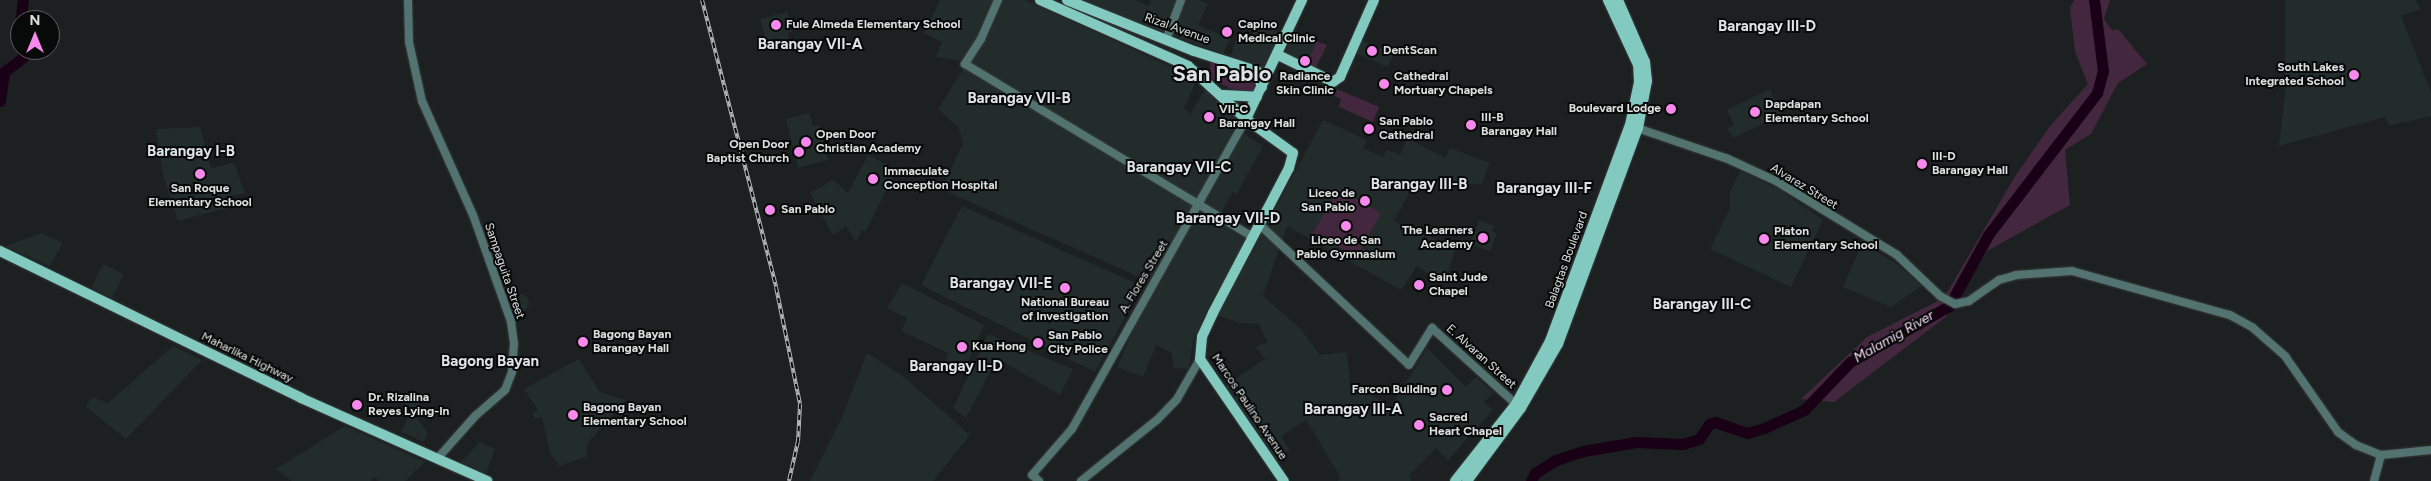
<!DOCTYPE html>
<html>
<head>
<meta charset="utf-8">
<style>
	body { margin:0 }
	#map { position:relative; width:2431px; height:481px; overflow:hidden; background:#1d2020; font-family:Figtree,sans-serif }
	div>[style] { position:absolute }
	.built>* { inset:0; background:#222c2b }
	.round { border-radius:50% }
	.green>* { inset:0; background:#42273f }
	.river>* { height:11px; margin:-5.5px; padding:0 5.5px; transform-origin:5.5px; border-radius:5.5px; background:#190017 }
	.roads { filter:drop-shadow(0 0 1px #383b3b) drop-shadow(0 0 1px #383b3b) }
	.minor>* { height:8px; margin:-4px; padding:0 4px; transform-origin:4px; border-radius:4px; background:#52736f }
	.major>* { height:10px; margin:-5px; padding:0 5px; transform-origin:5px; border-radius:5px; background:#82c9c0 }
	.rail>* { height:4px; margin-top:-2px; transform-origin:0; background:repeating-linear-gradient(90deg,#080a09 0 5.5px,#b2b5b5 0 11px); box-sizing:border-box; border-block:1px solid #b2b5b5 }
	.dots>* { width:14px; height:14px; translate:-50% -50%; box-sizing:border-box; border:2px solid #080a09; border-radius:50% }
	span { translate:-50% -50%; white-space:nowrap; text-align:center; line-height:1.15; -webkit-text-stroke:4px #080a09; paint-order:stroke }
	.poi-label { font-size:12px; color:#dee0e0; font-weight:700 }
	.left { translate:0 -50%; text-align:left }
	.right { translate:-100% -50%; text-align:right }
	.street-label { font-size:12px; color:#dee0e0 }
	.water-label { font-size:14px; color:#f6d9f2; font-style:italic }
	.quarter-label { font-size:15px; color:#dfe3e3; font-weight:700 }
	.town-label { font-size:22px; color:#dfe3e3; font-weight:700 }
	.north { position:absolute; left:10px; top:10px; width:50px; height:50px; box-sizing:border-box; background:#080a09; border:1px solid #5e605f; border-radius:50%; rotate:0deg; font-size:14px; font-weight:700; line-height:20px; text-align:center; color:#dee0e0 }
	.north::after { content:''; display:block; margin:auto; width:18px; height:22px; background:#f788ec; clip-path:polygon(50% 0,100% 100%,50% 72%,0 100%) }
</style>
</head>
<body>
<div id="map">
	<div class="built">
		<div style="clip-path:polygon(940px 0,1025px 0,1197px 79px,1184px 109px,1191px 113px,1206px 88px,1240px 118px,1232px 133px,1245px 134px,1263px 146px,1237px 194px,1233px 192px,1221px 213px,970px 62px,935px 57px,942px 42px,924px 33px)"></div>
		<div style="clip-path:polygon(1076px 0,1135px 0,1149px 6px,1151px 0,1199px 0,1208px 4px,1198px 25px,1230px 39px,1223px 54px)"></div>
		<div style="clip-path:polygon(2285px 0,2416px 0,2420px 9px,2401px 16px,2431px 92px,2431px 116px,2389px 126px,2385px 117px,2279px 146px,2285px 94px)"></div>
		<div style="clip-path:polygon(787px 12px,792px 32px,788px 33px,789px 42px,768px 47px,760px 19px)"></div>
		<div style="clip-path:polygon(1258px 24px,1281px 33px,1265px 68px,1231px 56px,1236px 39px,1249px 41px)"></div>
		<div style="clip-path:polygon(1292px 30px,1316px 41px,1307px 66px,1285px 55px)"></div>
		<div style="clip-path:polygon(1360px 40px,1394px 54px,1388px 67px,1355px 53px)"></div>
		<div style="clip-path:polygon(964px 68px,1012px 93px,1246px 239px,1204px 316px,1193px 341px,1189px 369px,1173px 368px,1172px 353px,1156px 345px,1143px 377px,1117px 367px,1151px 290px,1151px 282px,941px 189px,963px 144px,959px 128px,938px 109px)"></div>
		<div style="clip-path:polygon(1770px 89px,1782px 115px,1733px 138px,1727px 129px,1734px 125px,1727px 110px)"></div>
		<div style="clip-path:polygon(810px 113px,813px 126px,819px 125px,828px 160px,798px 168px,786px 119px)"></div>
		<div style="clip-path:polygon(1323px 120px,1367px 140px,1363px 148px,1383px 157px,1387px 150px,1400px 155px,1407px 138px,1445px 158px,1450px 148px,1490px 163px,1482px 184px,1415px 183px,1394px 221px,1456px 248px,1444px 283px,1417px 266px,1401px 290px,1287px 226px,1263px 296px,1301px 329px,1320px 355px,1347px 352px,1351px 393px,1358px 386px,1391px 407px,1427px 348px,1466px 387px,1476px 377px,1493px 393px,1484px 402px,1493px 410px,1448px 460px,1436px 448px,1410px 474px,1411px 481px,1338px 481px,1340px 476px,1306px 420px,1281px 436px,1290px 450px,1275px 461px,1225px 386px,1265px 359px,1256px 347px,1267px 342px,1259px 324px,1239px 323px,1218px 315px)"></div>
		<div style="clip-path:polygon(200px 127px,211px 168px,234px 163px,245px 193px,224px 198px,227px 208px,178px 221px,164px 179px,156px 129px)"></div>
		<div style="clip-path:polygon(868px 155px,896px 170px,866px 231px,862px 230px,856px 241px,846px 226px,833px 235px,810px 193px,833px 180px,848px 193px)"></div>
		<div style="clip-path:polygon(1740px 171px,1780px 190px,1823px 220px,1791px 287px,1710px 249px,1730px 208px,1730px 192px)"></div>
		<div style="clip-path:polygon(962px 206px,1142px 286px,1095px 372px,921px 285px)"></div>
		<div style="clip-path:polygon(1479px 220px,1494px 226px,1492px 231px,1497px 233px,1490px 251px,1470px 244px)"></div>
		<div style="clip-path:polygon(42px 233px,63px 243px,50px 266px,5px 246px)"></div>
		<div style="clip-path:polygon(1862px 243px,1895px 263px,1922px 286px,1891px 307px,1843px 287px)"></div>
		<div style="clip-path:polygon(103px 264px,124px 274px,112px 298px,91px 288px)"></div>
		<div style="clip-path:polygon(902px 283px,984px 325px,965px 369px,946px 361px,948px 353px,901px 331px,907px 318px,887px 308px)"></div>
		<div class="round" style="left:511px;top:294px;width:18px;height:18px"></div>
		<div style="clip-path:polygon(988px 334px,1073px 369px,1060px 395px,997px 358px,966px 418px,953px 408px)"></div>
		<div style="clip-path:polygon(173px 346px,202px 360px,126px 439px,85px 406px,93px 397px,108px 403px)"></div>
		<div style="clip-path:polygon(867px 353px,904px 377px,970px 435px,933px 481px,810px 481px,842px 417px)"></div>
		<div style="clip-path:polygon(579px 359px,600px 392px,626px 400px,587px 444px,587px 456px,560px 466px,550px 453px,542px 417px,535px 419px,533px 413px,538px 410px,524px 389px)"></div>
		<div style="clip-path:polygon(414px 393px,421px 401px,414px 414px,428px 433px,424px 442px,401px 432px,412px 409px,404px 403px)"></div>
		<div style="clip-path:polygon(345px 426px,425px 462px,405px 481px,379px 481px,374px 477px,371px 481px,292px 481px,276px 469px)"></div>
		<div style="clip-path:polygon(480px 442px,495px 449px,486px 474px,461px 462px)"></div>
	</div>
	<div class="green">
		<div style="clip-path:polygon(2074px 0,2110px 0,2104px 19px,2112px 30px,2118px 29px,2147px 64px,2118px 83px,2091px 134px,2065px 150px,2070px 205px,1987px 251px,1947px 316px,1834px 402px,1801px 399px,1867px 337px,1938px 301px,1948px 291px,2014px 178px,2050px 126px,2088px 84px,2075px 52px,2070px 8px)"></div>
		<div style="clip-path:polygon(1316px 41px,1327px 45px,1315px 69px,1307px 66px)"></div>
		<div style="clip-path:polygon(1216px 59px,1254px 72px,1257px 87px,1254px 93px,1229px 88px,1210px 78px,1210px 63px)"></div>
		<div style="clip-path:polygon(1337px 89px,1379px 107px,1373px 122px,1339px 107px,1341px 99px,1334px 96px)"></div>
		<div style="clip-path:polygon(1338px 189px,1381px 213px,1357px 257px,1313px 233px)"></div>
	</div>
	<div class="river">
		<div style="left:20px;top:24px;width:24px;rotate:-83deg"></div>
		<div style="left:0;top:101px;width:29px;rotate:-82deg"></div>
		<div style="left:4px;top:72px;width:24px;rotate:-38deg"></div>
		<div style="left:23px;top:57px;width:7px;rotate:-90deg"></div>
		<div style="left:1531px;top:481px;width:9px;rotate:-63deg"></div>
		<div style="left:1535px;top:473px;width:25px;rotate:-32deg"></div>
		<div style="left:1556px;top:460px;width:28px;rotate:-18deg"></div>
		<div style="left:1583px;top:451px;width:54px;rotate:-9.6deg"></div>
		<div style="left:1636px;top:442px;width:47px;rotate:2.4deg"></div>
		<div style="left:1683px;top:444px;width:17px;rotate:-17deg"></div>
		<div style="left:1699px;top:439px;width:18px;rotate:-56deg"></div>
		<div style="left:1709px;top:424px;width:6px;rotate:-18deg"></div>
		<div style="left:1715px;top:422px;width:34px;rotate:19deg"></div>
		<div style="left:1747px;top:433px;width:18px;rotate:-16deg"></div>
		<div style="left:1764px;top:428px;width:44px;rotate:-24.2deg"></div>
		<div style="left:1804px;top:410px;width:66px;rotate:-46.2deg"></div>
		<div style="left:1850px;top:362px;width:114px;rotate:-29.5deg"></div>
		<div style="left:1949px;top:306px;width:81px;rotate:-61.2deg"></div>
		<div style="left:1988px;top:235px;width:179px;rotate:-52.5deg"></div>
		<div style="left:2097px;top:93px;width:23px;rotate:-75deg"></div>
		<div style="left:2103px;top:71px;width:72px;rotate:-97.2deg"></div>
	</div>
	<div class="roads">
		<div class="minor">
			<div style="left:408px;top:0;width:42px;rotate:88.6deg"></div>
			<div style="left:409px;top:42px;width:60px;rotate:77.6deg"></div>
			<div style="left:422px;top:101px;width:125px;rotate:65.9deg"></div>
			<div style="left:473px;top:215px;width:114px;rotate:70.4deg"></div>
			<div style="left:511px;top:322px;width:21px;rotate:82deg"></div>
			<div style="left:514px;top:343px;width:29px;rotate:94deg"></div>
			<div style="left:512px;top:372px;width:19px;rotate:111deg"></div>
			<div style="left:505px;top:390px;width:38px;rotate:139deg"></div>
			<div style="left:476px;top:415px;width:57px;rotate:131.5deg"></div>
			<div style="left:998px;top:0;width:43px;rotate:113.6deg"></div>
			<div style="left:981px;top:39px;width:30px;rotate:123deg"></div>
			<div style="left:965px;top:64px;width:336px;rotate:31deg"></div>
			<div style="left:1166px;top:40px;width:43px;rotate:-69.4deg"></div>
			<div style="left:1634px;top:127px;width:99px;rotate:18.8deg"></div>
			<div style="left:1728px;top:159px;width:53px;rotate:24.6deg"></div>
			<div style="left:1776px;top:181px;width:142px;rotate:31.4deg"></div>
			<div style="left:1897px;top:255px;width:59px;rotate:43.6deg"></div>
			<div style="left:1940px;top:296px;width:17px;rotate:28deg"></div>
			<div style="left:1955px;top:304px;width:14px;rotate:-12deg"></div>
			<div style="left:1969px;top:301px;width:37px;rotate:-35deg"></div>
			<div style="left:1999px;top:280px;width:18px;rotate:-16deg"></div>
			<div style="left:2016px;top:275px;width:56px;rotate:-4.1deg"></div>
			<div style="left:2072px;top:271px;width:164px;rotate:15.6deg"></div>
			<div style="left:2230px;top:315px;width:26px;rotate:29deg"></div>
			<div style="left:2253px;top:328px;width:43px;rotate:41.2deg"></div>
			<div style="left:2285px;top:356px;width:93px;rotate:55.1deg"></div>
			<div style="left:2338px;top:432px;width:22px;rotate:36deg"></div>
			<div style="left:2356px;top:445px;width:27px;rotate:22deg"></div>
			<div style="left:2381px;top:455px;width:50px;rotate:-5.7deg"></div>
			<div style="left:1260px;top:225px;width:204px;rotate:43.2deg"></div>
			<div style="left:1409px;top:365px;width:44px;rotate:-58.1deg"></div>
			<div style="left:1432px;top:328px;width:118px;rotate:42.2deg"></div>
			<div style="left:1039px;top:481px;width:9px;rotate:-139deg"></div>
			<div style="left:1032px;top:475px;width:61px;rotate:-49deg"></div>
			<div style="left:1072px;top:429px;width:355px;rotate:-60.7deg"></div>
			<div style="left:1081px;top:481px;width:97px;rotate:-38.8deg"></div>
			<div style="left:1157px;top:420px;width:29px;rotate:-46deg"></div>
			<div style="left:1177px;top:399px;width:46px;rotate:-60.1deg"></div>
			<div style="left:2374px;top:481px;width:27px;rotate:-75deg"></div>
		</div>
		<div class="major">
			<div style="left:1040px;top:0;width:162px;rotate:24deg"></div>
			<div style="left:1188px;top:66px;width:79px;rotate:42.4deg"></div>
			<div style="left:1246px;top:119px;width:58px;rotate:35.9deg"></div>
			<div style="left:1293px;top:153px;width:16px;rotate:105deg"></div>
			<div style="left:1289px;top:168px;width:164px;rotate:117.7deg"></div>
			<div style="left:1213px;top:313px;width:26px;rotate:115deg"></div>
			<div style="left:1202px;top:337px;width:22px;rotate:95deg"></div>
			<div style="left:1200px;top:359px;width:148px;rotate:55.5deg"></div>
			<div style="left:1067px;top:0;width:137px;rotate:21.9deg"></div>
			<div style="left:1194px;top:51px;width:66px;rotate:17.6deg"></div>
			<div style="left:1257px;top:71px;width:17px;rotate:73deg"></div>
			<div style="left:1278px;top:55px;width:61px;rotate:26.1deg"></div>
			<div style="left:1333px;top:82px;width:9px;rotate:-36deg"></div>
			<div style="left:1340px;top:77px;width:84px;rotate:-66.2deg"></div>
			<div style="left:1223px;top:95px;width:34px;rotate:3deg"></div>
			<div style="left:1246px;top:119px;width:132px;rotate:-64.8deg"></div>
			<div style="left:0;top:251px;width:335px;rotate:26deg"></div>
			<div style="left:301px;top:398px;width:204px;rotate:24deg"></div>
			<div style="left:1455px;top:481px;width:98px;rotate:-51.6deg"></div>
			<div style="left:1516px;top:404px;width:72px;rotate:-61.6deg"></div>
			<div style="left:1550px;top:341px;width:230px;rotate:-69.7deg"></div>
			<div style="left:1630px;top:125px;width:44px;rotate:-78.2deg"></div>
			<div style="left:1639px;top:82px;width:17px;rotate:-93deg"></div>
			<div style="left:1638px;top:65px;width:72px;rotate:-114.8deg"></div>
			<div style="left:1467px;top:481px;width:91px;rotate:-53.5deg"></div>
			<div style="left:1521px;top:408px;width:74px;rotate:-60deg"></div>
			<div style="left:1558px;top:344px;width:230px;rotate:-69.7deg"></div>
			<div style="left:1638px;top:128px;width:48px;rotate:-79.2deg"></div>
			<div style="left:1647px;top:81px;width:19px;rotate:-96deg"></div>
			<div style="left:1645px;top:62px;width:68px;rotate:-113.5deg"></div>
		</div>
	</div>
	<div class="rail">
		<div style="left:702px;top:0;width:296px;rotate:75.5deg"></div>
		<div style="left:776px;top:287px;width:119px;rotate:78.4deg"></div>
		<div style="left:800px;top:404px;width:37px;rotate:93deg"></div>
		<div style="left:798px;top:441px;width:41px;rotate:102.7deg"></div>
	</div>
	<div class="dots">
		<div style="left:776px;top:25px;background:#f788ec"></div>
		<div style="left:1227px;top:32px;background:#f788ec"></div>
		<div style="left:1372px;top:51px;background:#f788ec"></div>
		<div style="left:1305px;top:61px;background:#f788ec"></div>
		<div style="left:2354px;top:75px;background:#f788ec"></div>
		<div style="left:1384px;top:84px;background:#f788ec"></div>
		<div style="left:1671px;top:109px;background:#f788ec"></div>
		<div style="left:1755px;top:112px;background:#f788ec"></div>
		<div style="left:1209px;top:117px;background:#f788ec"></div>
		<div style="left:1471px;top:125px;background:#f788ec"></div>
		<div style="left:1369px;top:129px;background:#f788ec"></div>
		<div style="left:806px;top:142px;background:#f788ec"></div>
		<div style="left:799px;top:152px;background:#f788ec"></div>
		<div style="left:1922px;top:164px;background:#f788ec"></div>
		<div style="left:200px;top:174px;background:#f788ec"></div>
		<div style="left:873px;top:179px;background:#f788ec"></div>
		<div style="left:1365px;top:201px;background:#f788ec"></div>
		<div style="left:770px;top:210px;background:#f788ec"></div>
		<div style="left:1346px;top:226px;background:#f788ec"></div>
		<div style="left:1483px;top:238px;background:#f788ec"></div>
		<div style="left:1764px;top:239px;background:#f788ec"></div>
		<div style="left:1419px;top:285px;background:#f788ec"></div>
		<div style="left:1065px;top:288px;background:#f788ec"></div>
		<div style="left:583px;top:342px;background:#f788ec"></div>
		<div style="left:1038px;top:343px;background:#f788ec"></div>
		<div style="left:962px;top:347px;background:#f788ec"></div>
		<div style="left:1447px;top:390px;background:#f788ec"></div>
		<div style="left:357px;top:405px;background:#f788ec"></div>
		<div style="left:573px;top:415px;background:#f788ec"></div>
		<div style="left:1419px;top:425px;background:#f788ec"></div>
	</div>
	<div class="poi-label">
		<span class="left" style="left:786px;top:25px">Fule Almeda Elementary School</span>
		<span class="left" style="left:1238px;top:32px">Capino<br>Medical Clinic</span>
		<span class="left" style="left:1383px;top:51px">DentScan</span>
		<span class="right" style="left:2344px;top:75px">South Lakes<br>Integrated School</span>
		<span style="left:1305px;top:84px">Radiance<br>Skin Clinic</span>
		<span class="left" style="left:1394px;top:84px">Cathedral<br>Mortuary Chapels</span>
		<span class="left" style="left:1765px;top:112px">Dapdapan<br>Elementary School</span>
		<span class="right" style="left:1661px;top:109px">Boulevard Lodge</span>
		<span class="left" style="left:1219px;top:117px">VII-C<br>Barangay Hall</span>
		<span class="left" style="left:1481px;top:125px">III-B<br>Barangay Hall</span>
		<span class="left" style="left:1379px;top:129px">San Pablo<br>Cathedral</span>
		<span class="left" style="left:816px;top:142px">Open Door<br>Christian Academy</span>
		<span class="right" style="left:789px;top:152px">Open Door<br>Baptist Church</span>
		<span class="left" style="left:1932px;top:164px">III-D<br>Barangay Hall</span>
		<span class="left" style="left:884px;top:179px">Immaculate<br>Conception Hospital</span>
		<span style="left:200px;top:196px">San Roque<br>Elementary School</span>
		<span class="right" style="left:1355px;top:201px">Liceo de<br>San Pablo</span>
		<span class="left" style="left:781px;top:210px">San Pablo</span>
		<span class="right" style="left:1473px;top:238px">The Learners<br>Academy</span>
		<span class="left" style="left:1774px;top:239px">Platon<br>Elementary School</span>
		<span style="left:1346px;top:248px">Liceo de San<br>Pablo Gymnasium</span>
		<span class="left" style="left:1429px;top:285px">Saint Jude<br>Chapel</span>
		<span style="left:1065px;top:310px">National Bureau<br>of Investigation</span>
		<span class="left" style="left:593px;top:342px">Bagong Bayan<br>Barangay Hall</span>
		<span class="left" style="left:1048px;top:343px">San Pablo<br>City Police</span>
		<span class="left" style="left:972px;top:347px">Kua Hong</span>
		<span class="right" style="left:1437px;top:390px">Farcon Building</span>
		<span class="left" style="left:368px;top:405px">Dr. Rizalina<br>Reyes Lying-In</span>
		<span class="left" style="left:583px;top:415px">Bagong Bayan<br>Elementary School</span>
		<span class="left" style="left:1429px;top:425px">Sacred<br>Heart Chapel</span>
	</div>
	<div class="street-label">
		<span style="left:1177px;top:29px;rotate:20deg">Rizal Avenue</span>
		<span style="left:1804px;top:187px;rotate:31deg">Alvarez Street</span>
		<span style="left:1567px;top:260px;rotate:-70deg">Balagtas Boulevard</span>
		<span style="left:504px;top:271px;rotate:71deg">Sampaguita Street</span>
		<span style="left:1144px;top:277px;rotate:-59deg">A. Flores Street</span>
		<span style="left:1481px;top:357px;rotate:42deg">E. Alvaran Street</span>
		<span style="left:247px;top:358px;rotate:26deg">Maharlika Highway</span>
		<span style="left:1249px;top:407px;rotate:56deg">Marcos Paulino Avenue</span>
	</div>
	<div class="water-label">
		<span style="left:1894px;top:337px;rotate:-30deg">Malamig River</span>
	</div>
	<div class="quarter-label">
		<span style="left:1767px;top:27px">Barangay III-D</span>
		<span style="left:810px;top:45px">Barangay VII-A</span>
		<span style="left:1019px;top:99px">Barangay VII-B</span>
		<span style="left:191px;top:152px">Barangay I-B</span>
		<span style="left:1179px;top:168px">Barangay VII-C</span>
		<span style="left:1419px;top:185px">Barangay III-B</span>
		<span style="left:1544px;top:189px">Barangay III-F</span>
		<span style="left:1228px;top:219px">Barangay VII-D</span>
		<span style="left:1001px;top:284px">Barangay VII-E</span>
		<span style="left:1702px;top:305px">Barangay III-C</span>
		<span style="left:490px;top:362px">Bagong Bayan</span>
		<span style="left:956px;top:367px">Barangay II-D</span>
		<span style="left:1353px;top:410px">Barangay III-A</span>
	</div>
	<div class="town-label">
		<span style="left:1222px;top:74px">San Pablo</span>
	</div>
	<div class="north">N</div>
</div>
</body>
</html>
